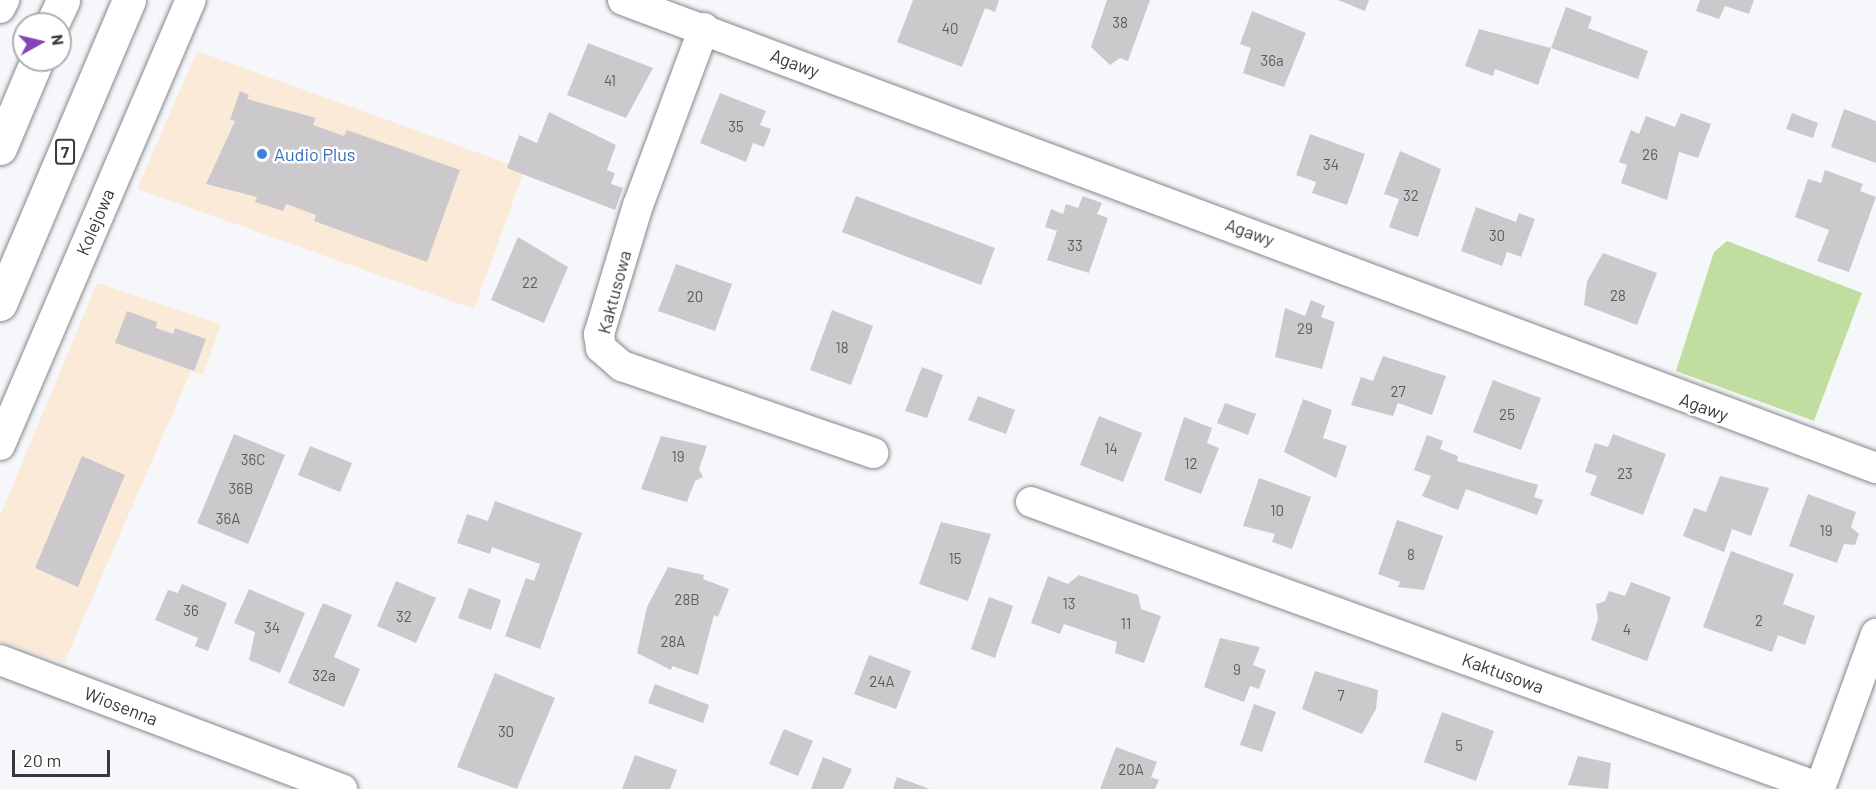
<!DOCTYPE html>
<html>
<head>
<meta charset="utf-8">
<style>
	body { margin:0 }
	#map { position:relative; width:1876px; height:789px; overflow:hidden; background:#f6f7fb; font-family:Barlow,sans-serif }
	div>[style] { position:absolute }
	.commercial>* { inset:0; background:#fbead8 }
	.green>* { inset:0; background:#c0de9f }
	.building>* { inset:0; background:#ccc9cd }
	.roads { filter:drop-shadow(0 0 2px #87888c) drop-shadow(0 0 2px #87888c) }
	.minor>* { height:30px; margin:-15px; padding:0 15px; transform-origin:15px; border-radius:15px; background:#fff }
	.trunk>* { height:33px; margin:-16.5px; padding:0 16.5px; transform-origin:16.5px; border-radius:16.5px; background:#fff }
	.dots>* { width:16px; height:16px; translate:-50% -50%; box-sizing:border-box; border:3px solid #fff; border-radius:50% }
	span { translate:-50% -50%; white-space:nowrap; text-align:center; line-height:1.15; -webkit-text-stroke:5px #fff; paint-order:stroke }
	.number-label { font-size:15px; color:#5d5d5f }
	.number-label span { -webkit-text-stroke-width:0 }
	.shield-label span { padding:2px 4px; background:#fff; border:2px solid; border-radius:4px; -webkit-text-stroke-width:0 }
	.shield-label { font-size:16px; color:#38393a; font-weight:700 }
	.street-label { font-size:18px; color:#38393a }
	.shop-label { font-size:18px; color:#366cbe }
	.left { translate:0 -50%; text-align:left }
	.north { position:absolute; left:12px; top:12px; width:60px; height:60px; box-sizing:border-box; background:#fff; border:2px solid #afb0b0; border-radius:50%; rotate:82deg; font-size:16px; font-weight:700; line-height:24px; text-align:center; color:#38393a }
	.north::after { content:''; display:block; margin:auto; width:21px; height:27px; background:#8643b8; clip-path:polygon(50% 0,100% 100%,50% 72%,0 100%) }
	.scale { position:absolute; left:12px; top:750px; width:98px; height:27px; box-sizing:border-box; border:3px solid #38393a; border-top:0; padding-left:8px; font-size:18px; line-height:21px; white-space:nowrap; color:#38393a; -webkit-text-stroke:4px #fff; paint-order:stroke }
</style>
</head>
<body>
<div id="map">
	<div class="commercial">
		<div style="clip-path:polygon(197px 51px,509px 164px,508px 169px,523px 174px,474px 309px,137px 189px)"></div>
		<div style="clip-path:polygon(97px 283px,221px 324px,203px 375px,191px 371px,64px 663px,0 641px,0 516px)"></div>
	</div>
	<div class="green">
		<div style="clip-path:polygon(1727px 241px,1862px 293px,1814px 421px,1676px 371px,1714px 252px)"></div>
	</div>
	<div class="building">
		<div style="clip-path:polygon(913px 0,999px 0,995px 12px,985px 8px,962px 67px,897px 42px)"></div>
		<div style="clip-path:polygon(1107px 0,1150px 0,1128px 61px,1120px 58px,1110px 65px,1091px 47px)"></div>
		<div style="clip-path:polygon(1338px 0,1369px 0,1365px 11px)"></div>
		<div style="clip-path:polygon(1700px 0,1754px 0,1749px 14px,1725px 6px,1719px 19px,1696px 11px)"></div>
		<div style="clip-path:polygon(1566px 7px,1592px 17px,1588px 28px,1648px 51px,1638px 79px,1551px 48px)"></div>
		<div style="clip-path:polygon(1252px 11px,1306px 33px,1284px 87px,1243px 73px,1251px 48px,1240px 44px)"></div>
		<div style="clip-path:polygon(1479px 29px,1551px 48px,1538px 85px,1495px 69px,1493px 76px,1465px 66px)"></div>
		<div style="clip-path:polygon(588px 43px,653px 68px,626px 118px,567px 95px)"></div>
		<div style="clip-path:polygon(240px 91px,249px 95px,247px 99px,316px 118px,313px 125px,344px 136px,347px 130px,460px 170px,427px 262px,314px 221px,316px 215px,286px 204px,283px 211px,255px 202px,257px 197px,206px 184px,235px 121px,230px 120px)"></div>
		<div style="clip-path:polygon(720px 93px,766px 111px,760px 125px,771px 129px,764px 147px,753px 143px,746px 162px,700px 143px)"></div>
		<div style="clip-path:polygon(1844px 109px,1876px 121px,1876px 163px,1831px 147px)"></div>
		<div style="clip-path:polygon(549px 112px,616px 145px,607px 170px,615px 173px,611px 184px,623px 188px,615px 210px,507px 168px,519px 135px,537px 143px)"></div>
		<div style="clip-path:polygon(1681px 113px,1711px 124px,1698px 158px,1679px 152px,1667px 200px,1621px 183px,1627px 165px,1619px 162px,1631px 130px,1639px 134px,1646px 116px,1675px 127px)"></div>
		<div style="clip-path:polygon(1792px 113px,1818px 123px,1813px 138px,1786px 129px)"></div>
		<div style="clip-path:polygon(1310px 134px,1365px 154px,1347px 205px,1312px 193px,1316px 182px,1296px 175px)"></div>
		<div style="clip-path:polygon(1400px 151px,1441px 169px,1418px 237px,1389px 227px,1399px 199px,1384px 194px)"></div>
		<div style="clip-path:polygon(1825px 170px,1863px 184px,1860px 191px,1876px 197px,1849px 272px,1817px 261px,1829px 230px,1795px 217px,1808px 179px,1821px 183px)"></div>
		<div style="clip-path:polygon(856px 196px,995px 248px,981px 285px,842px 232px)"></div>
		<div style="clip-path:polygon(1083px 196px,1102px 203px,1097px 214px,1108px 218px,1089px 273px,1047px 260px,1057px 231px,1045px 227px,1051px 209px,1063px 214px,1066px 204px,1078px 208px)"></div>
		<div style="clip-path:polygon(1476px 207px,1516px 222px,1519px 213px,1535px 219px,1521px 257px,1507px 252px,1502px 266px,1461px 251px)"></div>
		<div style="clip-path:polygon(518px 237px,568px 267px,544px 323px,491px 300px)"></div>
		<div style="clip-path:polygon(1603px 253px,1657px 273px,1637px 325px,1584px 305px,1587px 281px)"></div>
		<div style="clip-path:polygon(676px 264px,732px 284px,715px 331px,658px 311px)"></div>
		<div style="clip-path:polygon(1311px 300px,1325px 306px,1321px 317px,1335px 322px,1322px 369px,1275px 357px,1285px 308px,1305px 316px)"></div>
		<div style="clip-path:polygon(832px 310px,873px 326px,851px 385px,810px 370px)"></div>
		<div style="clip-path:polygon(127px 311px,157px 322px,156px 328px,173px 334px,175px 328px,206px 339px,194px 371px,115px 343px)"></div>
		<div style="clip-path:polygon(1383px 356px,1446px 376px,1432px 415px,1398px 403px,1393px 416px,1351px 405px,1361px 377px,1373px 381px)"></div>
		<div style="clip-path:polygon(922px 367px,943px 375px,927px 418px,905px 411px)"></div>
		<div style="clip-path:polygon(1493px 380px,1541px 398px,1521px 450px,1473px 432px)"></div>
		<div style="clip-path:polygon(978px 396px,1015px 410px,1006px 434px,968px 420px)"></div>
		<div style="clip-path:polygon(1303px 399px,1332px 410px,1323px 438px,1347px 446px,1336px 478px,1284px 452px)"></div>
		<div style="clip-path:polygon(1225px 403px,1256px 414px,1248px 435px,1217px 423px)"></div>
		<div style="clip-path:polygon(1099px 416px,1142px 433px,1123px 482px,1080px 465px)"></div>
		<div style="clip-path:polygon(1184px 417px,1212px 428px,1207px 443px,1219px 448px,1201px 494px,1164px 480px)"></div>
		<div style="clip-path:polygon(234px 434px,285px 455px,248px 544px,197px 523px)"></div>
		<div style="clip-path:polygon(1613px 434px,1666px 454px,1643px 515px,1590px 495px,1597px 476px,1585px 472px,1595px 443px,1608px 447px)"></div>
		<div style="clip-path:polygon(1427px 435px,1443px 441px,1440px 449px,1458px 456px,1457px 461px,1538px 485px,1534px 497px,1543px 500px,1537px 515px,1466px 489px,1458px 510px,1422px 496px,1431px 476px,1414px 470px)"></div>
		<div style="clip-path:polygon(661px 436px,707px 446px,699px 469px,703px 477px,695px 481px,687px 502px,641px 489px)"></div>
		<div style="clip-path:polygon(310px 446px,352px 463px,340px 492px,298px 475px)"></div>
		<div style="clip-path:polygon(82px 456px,125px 475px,78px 587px,35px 568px)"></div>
		<div style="clip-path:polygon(1720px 476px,1769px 488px,1751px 536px,1732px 529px,1724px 552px,1683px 536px,1694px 508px,1706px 512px)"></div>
		<div style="clip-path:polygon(1259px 478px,1311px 497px,1292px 549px,1272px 542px,1275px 534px,1243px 526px)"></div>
		<div style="clip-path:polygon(1808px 494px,1856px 512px,1851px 527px,1859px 534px,1855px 545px,1844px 544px,1837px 563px,1789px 546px)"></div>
		<div style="clip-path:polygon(495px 501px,582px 533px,540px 649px,505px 636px,526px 578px,534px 581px,540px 564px,492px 547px,490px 554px,457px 543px,467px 514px,488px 521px)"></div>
		<div style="clip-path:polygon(1397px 520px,1443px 536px,1424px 590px,1398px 587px,1400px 582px,1378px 574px)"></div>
		<div style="clip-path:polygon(941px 522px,991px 534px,968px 601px,919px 584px)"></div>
		<div style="clip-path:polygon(1731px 551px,1794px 574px,1783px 604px,1815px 616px,1805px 645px,1778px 635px,1772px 652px,1703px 627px)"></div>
		<div style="clip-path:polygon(668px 567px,704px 575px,703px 579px,729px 589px,718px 617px,714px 615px,698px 675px,672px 666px,671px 670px,637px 653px,647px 607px)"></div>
		<div style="clip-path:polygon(1079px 575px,1138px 595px,1141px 609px,1161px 616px,1144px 663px,1115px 653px,1117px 642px,1090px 633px,1064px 624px,1060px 634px,1031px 623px,1048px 576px,1068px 584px)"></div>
		<div style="clip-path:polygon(396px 581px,436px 598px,416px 643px,377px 626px)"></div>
		<div style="clip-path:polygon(1631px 582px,1671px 597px,1647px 661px,1591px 640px,1598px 619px,1596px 604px,1605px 601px,1609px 591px,1625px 596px)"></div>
		<div style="clip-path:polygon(182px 584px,227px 603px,208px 651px,195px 646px,198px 638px,155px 620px,168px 590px,178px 593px)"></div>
		<div style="clip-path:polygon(469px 588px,501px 600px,491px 630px,458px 618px)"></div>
		<div style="clip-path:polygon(249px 589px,305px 613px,280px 673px,249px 660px,255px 632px,234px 623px)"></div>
		<div style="clip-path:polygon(989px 597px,1013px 606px,995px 658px,971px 649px)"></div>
		<div style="clip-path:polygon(323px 603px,352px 615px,334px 657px,360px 669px,344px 707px,288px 683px)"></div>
		<div style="clip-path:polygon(1220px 638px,1260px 647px,1253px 665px,1266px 670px,1259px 689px,1250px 686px,1244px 702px,1204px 687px)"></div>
		<div style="clip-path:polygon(869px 655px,911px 671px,896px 709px,854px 694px)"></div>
		<div style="clip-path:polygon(1315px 671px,1378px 690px,1376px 709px,1362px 734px,1302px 709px)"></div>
		<div style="clip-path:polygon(495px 673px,555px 698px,517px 789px,457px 767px)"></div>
		<div style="clip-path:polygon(655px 684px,709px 705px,703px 723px,648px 703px)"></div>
		<div style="clip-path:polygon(1254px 704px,1276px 712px,1262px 752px,1240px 745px)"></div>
		<div style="clip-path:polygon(1442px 712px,1494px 731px,1476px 781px,1424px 762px)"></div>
		<div style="clip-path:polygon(784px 729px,813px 741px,798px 776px,769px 764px)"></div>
		<div style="clip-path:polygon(1116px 747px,1157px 762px,1151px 777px,1159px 780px,1155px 789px,1100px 789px)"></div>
		<div style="clip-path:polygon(635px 755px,677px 770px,670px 789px,622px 789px)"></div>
		<div style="clip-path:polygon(1578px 756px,1611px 763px,1608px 789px,1568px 785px)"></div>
		<div style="clip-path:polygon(823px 757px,852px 769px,843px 789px,811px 789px)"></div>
		<div style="clip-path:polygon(897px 777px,930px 789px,893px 789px)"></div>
	</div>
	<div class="roads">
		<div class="minor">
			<div style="left:623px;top:0;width:1338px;rotate:20.48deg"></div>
			<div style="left:0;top:8px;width:9px;rotate:-63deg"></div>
			<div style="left:704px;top:28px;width:189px;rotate:110.4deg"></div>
			<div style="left:638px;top:205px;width:135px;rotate:106.8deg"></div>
			<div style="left:599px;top:334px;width:14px;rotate:82deg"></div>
			<div style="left:601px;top:348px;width:28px;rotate:41deg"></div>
			<div style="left:622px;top:366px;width:266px;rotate:19.1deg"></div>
			<div style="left:0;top:445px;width:484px;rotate:-66.8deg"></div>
			<div style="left:1031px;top:502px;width:839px;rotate:19.92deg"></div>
			<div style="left:1820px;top:788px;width:164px;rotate:-70deg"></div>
			<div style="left:0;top:660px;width:366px;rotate:20.7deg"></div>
		</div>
		<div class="trunk">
			<div style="left:52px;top:24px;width:26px;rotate:-65deg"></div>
			<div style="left:0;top:148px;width:95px;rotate:-67.2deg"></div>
			<div style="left:0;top:304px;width:330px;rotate:-67deg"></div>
		</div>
	</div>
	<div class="dots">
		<div style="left:262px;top:154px;background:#3f7fe0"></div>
	</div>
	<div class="number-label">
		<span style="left:1120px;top:23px">38</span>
		<span style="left:950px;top:29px">40</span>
		<span style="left:1272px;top:61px">36a</span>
		<span style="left:610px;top:81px">41</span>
		<span style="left:736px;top:127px">35</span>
		<span style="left:1650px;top:155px">26</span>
		<span style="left:1331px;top:165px">34</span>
		<span style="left:1411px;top:196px">32</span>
		<span style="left:1497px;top:236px">30</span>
		<span style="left:1075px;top:246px">33</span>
		<span style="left:530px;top:283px">22</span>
		<span style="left:1618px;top:296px">28</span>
		<span style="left:695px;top:297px">20</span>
		<span style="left:1305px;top:329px">29</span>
		<span style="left:842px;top:348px">18</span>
		<span style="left:1398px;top:392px">27</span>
		<span style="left:1507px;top:415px">25</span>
		<span style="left:1111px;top:449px">14</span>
		<span style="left:678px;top:457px">19</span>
		<span style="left:253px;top:460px">36C</span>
		<span style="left:1191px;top:464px">12</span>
		<span style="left:1625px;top:474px">23</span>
		<span style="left:241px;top:489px">36B</span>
		<span style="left:1277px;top:511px">10</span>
		<span style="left:228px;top:519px">36A</span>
		<span style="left:1826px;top:531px">19</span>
		<span style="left:1411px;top:555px">8</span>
		<span style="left:955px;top:559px">15</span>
		<span style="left:687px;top:600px">28B</span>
		<span style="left:1069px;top:604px">13</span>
		<span style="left:191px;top:611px">36</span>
		<span style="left:404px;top:617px">32</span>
		<span style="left:1759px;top:621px">2</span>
		<span style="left:1126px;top:624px">11</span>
		<span style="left:272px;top:628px">34</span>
		<span style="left:1627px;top:630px">4</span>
		<span style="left:673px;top:642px">28A</span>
		<span style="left:1237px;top:670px">9</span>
		<span style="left:324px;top:676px">32a</span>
		<span style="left:882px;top:682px">24A</span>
		<span style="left:1341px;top:696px">7</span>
		<span style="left:506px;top:732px">30</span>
		<span style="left:1459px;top:746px">5</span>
		<span style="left:1131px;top:770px">20A</span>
	</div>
	<div class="shield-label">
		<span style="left:65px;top:152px">7</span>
	</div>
	<div class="street-label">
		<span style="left:795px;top:63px;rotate:21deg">Agawy</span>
		<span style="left:95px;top:222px;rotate:-67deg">Kolejowa</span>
		<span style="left:1250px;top:232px;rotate:20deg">Agawy</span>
		<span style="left:614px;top:292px;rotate:-75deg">Kaktusowa</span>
		<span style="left:1704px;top:407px;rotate:20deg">Agawy</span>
		<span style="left:1503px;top:673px;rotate:20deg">Kaktusowa</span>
		<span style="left:121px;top:706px;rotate:21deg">Wiosenna</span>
	</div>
	<div class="shop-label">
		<span class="left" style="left:274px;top:154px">Audio Plus</span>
	</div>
	<div class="north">N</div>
	<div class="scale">20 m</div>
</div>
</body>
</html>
